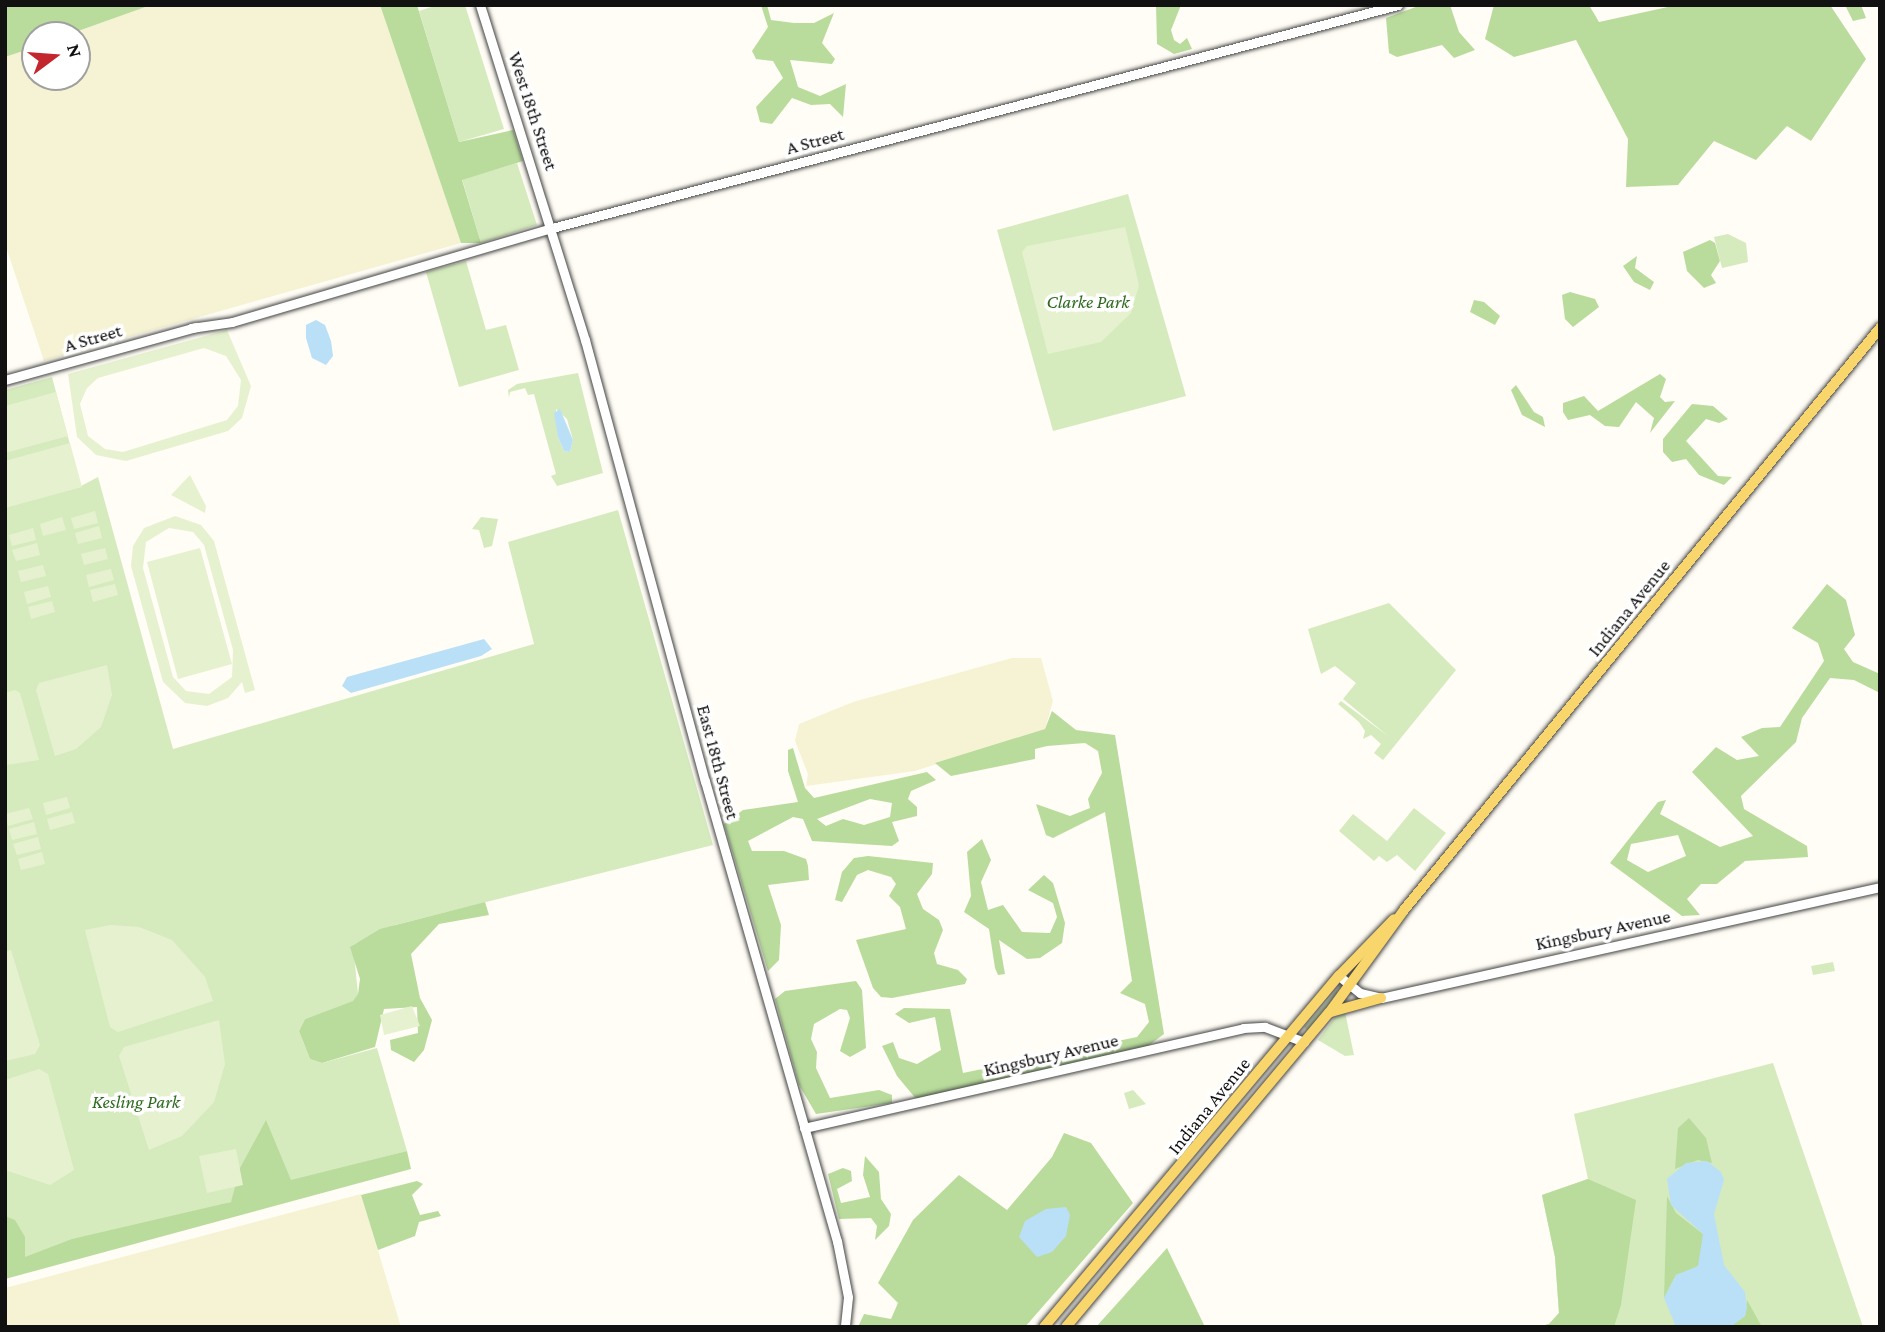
<!DOCTYPE html>
<html>
<head>
<meta charset="utf-8">
<style>
	body { margin:0 }
	#map { position:relative; width:1885px; height:1332px; overflow:hidden; background:#fffdf5; font-family:"Crimson Pro",serif }
	div>[style] { position:absolute }
	.farmland>* { inset:0; background:#f6f3d4 }
	.green>* { inset:0; background:#d5ebbd }
	.forest>* { inset:0; background:#b9dc9c }
	.pitch>* { inset:0; background:#e6f2cf }
	.water>* { inset:0; background:#b9e0f7 }
	.roads { filter:drop-shadow(0 0 2px #444) drop-shadow(0 0 2px #444) }
	.tertiary>* { height:9px; margin:-4.5px; padding:0 4.5px; transform-origin:4.5px; border-radius:4.5px; background:#fff }
	.primary>* { height:10px; margin:-5px; padding:0 5px; transform-origin:5px; border-radius:5px; background:#f9d66b }
	span { translate:-50% -50%; white-space:nowrap; text-align:center; line-height:1.15; -webkit-text-stroke:7px #fff; paint-order:stroke }
	.street-label { font-size:19px; color:#111 }
	.park-label { font-size:19px; color:#2f6b1f; font-style:italic }
	.frame { position:absolute; inset:0; border:7px solid #111; pointer-events:none }
	.north { position:absolute; left:21px; top:21px; width:70px; height:70px; box-sizing:border-box; background:#fff; border:2px solid #a0a0a0; border-radius:50%; rotate:74deg; font-size:19px; font-weight:700; line-height:28px; text-align:center; color:#111 }
	.north::after { content:''; display:block; margin:auto; width:24px; height:32px; background:#c4262e; clip-path:polygon(50% 0,100% 100%,50% 72%,0 100%) }
</style>
</head>
<body>
<div id="map">
	<div class="farmland">
		<div style="clip-path:polygon(151px 5px,380px 5px,461px 243px,44px 361px,5px 244px,5px 57px,35px 47px,35px 77px,77px 77px,77px 35px,67px 35px)"></div>
		<div style="clip-path:polygon(1012px 658px,1041px 658px,1053px 701px,1045px 729px,915px 771px,806px 786px,808px 774px,795px 741px,799px 724px,853px 702px)"></div>
		<div style="clip-path:polygon(361px 1194px,401px 1327px,5px 1327px,5px 1288px)"></div>
	</div>
	<div class="green">
		<div style="clip-path:polygon(437px 5px,465px 5px,504px 129px,459px 142px,419px 11px)"></div>
		<div style="clip-path:polygon(517px 163px,537px 225px,481px 243px,462px 179px)"></div>
		<div style="clip-path:polygon(1128px 194px,1186px 396px,1053px 431px,997px 230px)"></div>
		<div style="clip-path:polygon(1728px 234px,1746px 243px,1748px 262px,1722px 268px,1714px 237px)"></div>
		<div style="clip-path:polygon(466px 261px,486px 330px,506px 325px,519px 370px,459px 387px,426px 272px)"></div>
		<div style="clip-path:polygon(evenodd,578px 373px,603px 473px,557px 486px,551px 476px,556px 474px,534px 394px,528px 395px,525px 388px,510px 392px,509px 398px,508px 390px,517px 384px,578px 373px,556px 409px,567px 419px,573px 440px,570px 452px,564px 451px,558px 437px,556px 409px)"></div>
		<div style="clip-path:polygon(52px 377px,81px 486px,98px 477px,173px 749px,534px 644px,508px 542px,618px 510px,713px 845px,395px 925px,353px 945px,358px 994px,354px 1001px,305px 1019px,299px 1031px,310px 1059px,322px 1063px,377px 1048px,407px 1151px,297px 1180px,5px 1276px,5px 390px)"></div>
		<div style="clip-path:polygon(481px 517px,498px 519px,492px 546px,484px 548px,479px 530px,472px 529px)"></div>
		<div style="clip-path:polygon(1389px 603px,1456px 670px,1383px 760px,1374px 753px,1381px 744px,1371px 735px,1363px 739px,1365px 731px,1359px 722px,1338px 704px,1341px 701px,1388px 736px,1343px 699px,1356px 683px,1335px 666px,1321px 674px,1308px 629px)"></div>
		<div style="clip-path:polygon(1414px 808px,1446px 833px,1415px 871px,1397px 855px,1387px 862px,1379px 856px,1374px 861px,1339px 831px,1353px 814px,1387px 841px)"></div>
		<div style="clip-path:polygon(1833px 962px,1835px 971px,1813px 975px,1811px 966px)"></div>
		<div style="clip-path:polygon(1337px 990px,1337px 995px,1308px 1031px,1304px 1027px)"></div>
		<div style="clip-path:polygon(1345px 1012px,1354px 1055px,1345px 1056px,1318px 1040px,1336px 1016px)"></div>
		<div style="clip-path:polygon(1773px 1063px,1863px 1327px,1538px 1327px,1549px 1324px,1559px 1313px,1555px 1257px,1542px 1195px,1588px 1179px,1574px 1114px)"></div>
		<div style="clip-path:polygon(1133px 1090px,1146px 1104px,1129px 1109px,1124px 1093px)"></div>
	</div>
	<div class="forest">
		<div style="clip-path:polygon(5px 5px,151px 5px,67px 35px,35px 35px,35px 47px,5px 57px)"></div>
		<div style="clip-path:polygon(380px 5px,417px 5px,459px 142px,513px 130px,523px 161px,462px 180px,481px 243px,461px 243px)"></div>
		<div style="clip-path:polygon(761px 5px,767px 5px,771px 20px,794px 23px,814px 23px,834px 13px,822px 43px,835px 59px,832px 64px,790px 60px,798px 87px,820px 96px,846px 84px,843px 117px,830px 104px,811px 105px,792px 98px,772px 124px,760px 122px,756px 107px,783px 78px,773px 61px,756px 59px,752px 51px,768px 27px)"></div>
		<div style="clip-path:polygon(1156px 5px,1181px 5px,1171px 30px,1174px 40px,1180px 44px,1187px 38px,1192px 49px,1174px 54px,1157px 44px)"></div>
		<div style="clip-path:polygon(1421px 5px,1450px 5px,1459px 32px,1475px 50px,1454px 58px,1442px 45px,1397px 57px,1389px 53px,1386px 18px)"></div>
		<div style="clip-path:polygon(1494px 5px,1589px 5px,1599px 22px,1677px 5px,1830px 5px,1866px 59px,1811px 141px,1787px 126px,1756px 160px,1714px 141px,1678px 185px,1626px 187px,1628px 139px,1576px 40px,1514px 57px,1485px 39px)"></div>
		<div style="clip-path:polygon(1845px 5px,1861px 5px,1866px 18px,1853px 21px)"></div>
		<div style="clip-path:polygon(1710px 240px,1715px 243px,1720px 261px,1711px 275px,1716px 283px,1704px 288px,1687px 271px,1683px 252px)"></div>
		<div style="clip-path:polygon(1637px 256px,1635px 268px,1654px 282px,1650px 290px,1634px 282px,1623px 266px)"></div>
		<div style="clip-path:polygon(1570px 292px,1595px 299px,1599px 307px,1573px 327px,1565px 319px,1562px 295px)"></div>
		<div style="clip-path:polygon(1474px 300px,1484px 302px,1500px 316px,1495px 325px,1470px 312px)"></div>
		<div style="clip-path:polygon(1660px 374px,1666px 379px,1660px 397px,1665px 402px,1675px 401px,1650px 433px,1654px 418px,1636px 402px,1619px 427px,1605px 426px,1590px 415px,1568px 420px,1563px 412px,1563px 403px,1584px 396px,1598px 411px)"></div>
		<div style="clip-path:polygon(1516px 385px,1534px 412px,1543px 417px,1545px 427px,1522px 415px,1511px 390px)"></div>
		<div style="clip-path:polygon(1692px 404px,1713px 406px,1728px 419px,1719px 423px,1706px 419px,1686px 441px,1718px 476px,1732px 477px,1724px 485px,1699px 475px,1686px 459px,1672px 462px,1663px 452px,1663px 439px)"></div>
		<div style="clip-path:polygon(evenodd,1827px 584px,1846px 600px,1855px 635px,1844px 649px,1853px 662px,1880px 674px,1880px 693px,1854px 680px,1830px 678px,1802px 718px,1796px 742px,1741px 796px,1744px 809px,1807px 846px,1808px 857px,1745px 861px,1717px 884px,1701px 884px,1687px 899px,1700px 915px,1682px 916px,1610px 863px,1658px 802px,1666px 800px,1660px 814px,1720px 847px,1753px 836px,1692px 772px,1716px 747px,1737px 760px,1759px 756px,1741px 737px,1762px 728px,1780px 727px,1824px 661px,1818px 643px,1792px 628px,1827px 584px,1678px 835px,1686px 856px,1648px 872px,1627px 860px,1631px 844px,1678px 835px)"></div>
		<div style="clip-path:polygon(1052px 711px,1076px 730px,1115px 735px,1164px 1034px,1148px 1046px,917px 1100px,897px 1076px,882px 1046px,893px 1042px,899px 1058px,917px 1064px,941px 1050px,935px 1017px,909px 1023px,895px 1014px,904px 1008px,950px 1009px,963px 1073px,1137px 1037px,1149px 1022px,1145px 1004px,1120px 993px,1132px 981px,1105px 812px,1053px 838px,1046px 835px,1036px 804px,1070px 816px,1090px 808px,1088px 799px,1102px 773px,1098px 751px,1085px 743px,1047px 746px,1035px 749px,1035px 759px,951px 776px,935px 763px,1045px 729px)"></div>
		<div style="clip-path:polygon(evenodd,793px 748px,805px 788px,814px 798px,927px 772px,936px 780px,911px 791px,908px 799px,917px 807px,917px 816px,892px 822px,899px 841px,892px 846px,812px 841px,803px 819px,793px 817px,748px 841px,752px 851px,784px 851px,806px 859px,808px 866px,809px 880px,768px 885px,781px 925px,779px 960px,768px 971px,724px 824px,743px 810px,798px 802px,788px 771px,788px 750px,793px 748px,870px 799px,892px 803px,890px 817px,864px 825px,843px 819px,826px 826px,817px 819px,870px 799px)"></div>
		<div style="clip-path:polygon(982px 839px,991px 860px,981px 882px,988px 910px,1003px 905px,1022px 932px,1050px 933px,1057px 917px,1053px 903px,1028px 890px,1044px 875px,1053px 883px,1065px 923px,1062px 943px,1040px 958px,1027px 959px,999px 940px,1005px 974px,998px 975px,995px 968px,989px 929px,964px 912px,971px 896px,967px 852px)"></div>
		<div style="clip-path:polygon(868px 856px,933px 863px,932px 874px,917px 894px,923px 909px,939px 920px,943px 930px,934px 953px,937px 964px,958px 970px,967px 979px,965px 984px,892px 998px,881px 997px,873px 988px,856px 940px,906px 929px,900px 907px,889px 896px,896px 884px,891px 877px,868px 870px,857px 875px,842px 902px,835px 900px,842px 872px,854px 858px)"></div>
		<div style="clip-path:polygon(485px 902px,489px 915px,439px 924px,411px 954px,420px 998px,432px 1020px,424px 1050px,414px 1062px,391px 1050px,390px 1040px,418px 1033px,417px 1007px,384px 1009px,375px 1047px,322px 1063px,310px 1059px,299px 1031px,305px 1019px,353px 1001px,358px 994px,360px 979px,350px 947px,380px 929px)"></div>
		<div style="clip-path:polygon(856px 981px,862px 990px,866px 1048px,850px 1057px,840px 1051px,850px 1018px,847px 1010px,840px 1009px,814px 1024px,811px 1039px,817px 1052px,816px 1068px,830px 1098px,879px 1090px,892px 1095px,892px 1103px,816px 1114px,799px 1085px,775px 999px,785px 991px)"></div>
		<div style="clip-path:polygon(1689px 1118px,1706px 1138px,1712px 1163px,1698px 1160px,1675px 1169px,1678px 1128px)"></div>
		<div style="clip-path:polygon(266px 1120px,291px 1180px,407px 1151px,411px 1169px,5px 1279px,5px 1216px,15px 1220px,25px 1237px,25px 1257px,72px 1239px,231px 1202px,240px 1168px)"></div>
		<div style="clip-path:polygon(1064px 1133px,1091px 1143px,1133px 1203px,1025px 1327px,858px 1327px,864px 1314px,891px 1319px,898px 1303px,878px 1283px,913px 1220px,959px 1175px,1007px 1210px,1052px 1157px)"></div>
		<div style="clip-path:polygon(865px 1156px,879px 1172px,881px 1199px,891px 1214px,889px 1226px,875px 1240px,877px 1226px,871px 1218px,839px 1219px,828px 1174px,843px 1168px,851px 1171px,852px 1181px,837px 1189px,841px 1203px,870px 1197px,863px 1175px)"></div>
		<div style="clip-path:polygon(1588px 1179px,1636px 1200px,1621px 1305px,1614px 1327px,1538px 1327px,1549px 1324px,1559px 1313px,1555px 1257px,1542px 1195px)"></div>
		<div style="clip-path:polygon(417px 1181px,423px 1184px,412px 1195px,420px 1215px,438px 1211px,441px 1216px,419px 1222px,415px 1236px,378px 1250px,361px 1195px)"></div>
		<div style="clip-path:polygon(1667px 1196px,1676px 1213px,1703px 1234px,1703px 1257px,1698px 1267px,1676px 1275px,1664px 1298px)"></div>
		<div style="clip-path:polygon(1167px 1248px,1205px 1327px,1096px 1327px)"></div>
		<div style="clip-path:polygon(1747px 1300px,1762px 1327px,1730px 1327px,1745px 1316px)"></div>
	</div>
	<div class="pitch">
		<div style="clip-path:polygon(1125px 227px,1139px 285px,1131px 313px,1101px 342px,1048px 354px,1022px 252px,1027px 246px)"></div>
		<div style="clip-path:polygon(evenodd,227px 330px,251px 386px,242px 418px,228px 431px,126px 461px,96px 455px,77px 437px,68px 374px,227px 330px,204px 348px,226px 356px,241px 380px,238px 406px,227px 420px,123px 452px,105px 449px,88px 436px,80px 404px,87px 388px,98px 378px,204px 348px)"></div>
		<div style="clip-path:polygon(56px 392px,68px 436px,5px 453px,5px 406px)"></div>
		<div style="clip-path:polygon(70px 443px,82px 487px,5px 508px,5px 461px)"></div>
		<div style="clip-path:polygon(190px 475px,206px 506px,205px 513px,171px 495px)"></div>
		<div style="clip-path:polygon(95px 511px,98px 523px,74px 529px,71px 518px)"></div>
		<div style="clip-path:polygon(evenodd,175px 516px,201px 525px,214px 541px,255px 690px,245px 693px,242px 682px,228px 698px,207px 706px,185px 703px,163px 682px,131px 566px,133px 546px,144px 528px,175px 516px,169px 528px,193px 532px,204px 545px,233px 650px,232px 677px,209px 694px,186px 691px,173px 677px,143px 568px,146px 542px,169px 528px)"></div>
		<div style="clip-path:polygon(62px 517px,66px 530px,43px 536px,40px 524px)"></div>
		<div style="clip-path:polygon(99px 526px,102px 538px,78px 544px,75px 533px)"></div>
		<div style="clip-path:polygon(33px 528px,36px 540px,12px 546px,9px 535px)"></div>
		<div style="clip-path:polygon(37px 543px,40px 555px,16px 561px,12px 550px)"></div>
		<div style="clip-path:polygon(105px 548px,108px 559px,84px 565px,81px 554px)"></div>
		<div style="clip-path:polygon(200px 548px,232px 664px,178px 679px,147px 562px)"></div>
		<div style="clip-path:polygon(43px 565px,46px 576px,21px 582px,18px 571px)"></div>
		<div style="clip-path:polygon(111px 569px,114px 580px,89px 587px,86px 575px)"></div>
		<div style="clip-path:polygon(115px 584px,118px 595px,93px 602px,90px 590px)"></div>
		<div style="clip-path:polygon(48px 586px,51px 597px,27px 604px,24px 592px)"></div>
		<div style="clip-path:polygon(52px 601px,55px 612px,31px 619px,28px 607px)"></div>
		<div style="clip-path:polygon(107px 665px,112px 695px,101px 727px,76px 749px,55px 756px,36px 690px,39px 683px)"></div>
		<div style="clip-path:polygon(15px 690px,20px 693px,39px 760px,6px 765px,5px 693px)"></div>
		<div style="clip-path:polygon(67px 797px,70px 808px,46px 815px,43px 803px)"></div>
		<div style="clip-path:polygon(29px 808px,33px 819px,8px 826px,5px 814px)"></div>
		<div style="clip-path:polygon(72px 812px,75px 823px,50px 830px,47px 819px)"></div>
		<div style="clip-path:polygon(34px 822px,37px 834px,12px 840px,9px 829px)"></div>
		<div style="clip-path:polygon(38px 837px,41px 849px,17px 855px,13px 844px)"></div>
		<div style="clip-path:polygon(42px 852px,45px 864px,21px 870px,18px 859px)"></div>
		<div style="clip-path:polygon(110px 925px,139px 927px,172px 940px,205px 977px,213px 1001px,118px 1032px,110px 1027px,85px 930px)"></div>
		<div style="clip-path:polygon(11px 950px,40px 1045px,35px 1054px,5px 1061px,5px 952px)"></div>
		<div style="clip-path:polygon(412px 1006px,420px 1026px,384px 1035px,380px 1015px)"></div>
		<div style="clip-path:polygon(219px 1020px,225px 1064px,214px 1102px,182px 1136px,149px 1150px,119px 1056px,124px 1047px)"></div>
		<div style="clip-path:polygon(39px 1069px,48px 1074px,74px 1170px,50px 1185px,5px 1170px,5px 1080px)"></div>
		<div style="clip-path:polygon(236px 1149px,243px 1185px,207px 1193px,199px 1156px)"></div>
	</div>
	<div class="water">
		<div style="clip-path:polygon(316px 320px,325px 325px,331px 341px,333px 356px,326px 365px,312px 358px,306px 338px,306px 325px)"></div>
		<div style="clip-path:polygon(560px 409px,573px 440px,570px 452px,564px 451px,558px 437px,554px 413px)"></div>
		<div style="clip-path:polygon(484px 639px,492px 649px,481px 656px,351px 693px,342px 686px,347px 677px)"></div>
		<div style="clip-path:polygon(1707px 1161px,1721px 1172px,1724px 1180px,1714px 1214px,1724px 1265px,1745px 1292px,1747px 1308px,1745px 1316px,1730px 1327px,1676px 1327px,1664px 1298px,1676px 1275px,1698px 1266px,1703px 1234px,1671px 1205px,1667px 1179px,1686px 1163px)"></div>
		<div style="clip-path:polygon(1066px 1207px,1070px 1215px,1066px 1236px,1052px 1252px,1037px 1257px,1019px 1237px,1025px 1221px,1046px 1209px)"></div>
	</div>
	<div class="roads">
		<div class="tertiary">
			<div style="left:480px;top:5px;width:351px;rotate:72.6deg"></div>
			<div style="left:585px;top:340px;width:457px;rotate:74.8deg"></div>
			<div style="left:705px;top:781px;width:479px;rotate:74deg"></div>
			<div style="left:837px;top:1241px;width:57px;rotate:78.9deg"></div>
			<div style="left:848px;top:1297px;width:30px;rotate:96deg"></div>
			<div style="left:191px;top:328px;width:41px;rotate:-8.3deg"></div>
			<div style="left:232px;top:322px;width:334px;rotate:-16.4deg"></div>
			<div style="left:552px;top:228px;width:875px;rotate:-14.77deg"></div>
			<div style="left:5px;top:380px;width:198px;rotate:-15.5deg"></div>
			<div style="left:1339px;top:976px;width:27px;rotate:39deg"></div>
			<div style="left:1360px;top:993px;width:22px;rotate:13deg"></div>
			<div style="left:1381px;top:998px;width:511px;rotate:-12.54deg"></div>
			<div style="left:804px;top:1128px;width:450px;rotate:-12.8deg"></div>
			<div style="left:1243px;top:1028px;width:22px;rotate:-3deg"></div>
			<div style="left:1265px;top:1027px;width:42px;rotate:21deg"></div>
		</div>
		<div class="primary">
			<div style="left:1331px;top:1012px;width:52px;rotate:-15.6deg"></div>
			<div style="left:1044px;top:1327px;width:459px;rotate:-50deg"></div>
			<div style="left:1339px;top:976px;width:79px;rotate:-46deg"></div>
			<div style="left:1066px;top:1327px;width:410px;rotate:-50.1deg"></div>
			<div style="left:1329px;top:1013px;width:127px;rotate:-53.9deg"></div>
			<div style="left:1404px;top:910px;width:752px;rotate:-50.72deg"></div>
		</div>
	</div>
	<div class="street-label">
		<span style="left:533px;top:111px;rotate:72deg">West 18th Street</span>
		<span style="left:815px;top:141px;rotate:-15deg">A Street</span>
		<span style="left:93px;top:338px;rotate:-16deg">A Street</span>
		<span style="left:1629px;top:608px;rotate:-51deg">Indiana Avenue</span>
		<span style="left:718px;top:762px;rotate:75deg">East 18th Street</span>
		<span style="left:1603px;top:930px;rotate:-12deg">Kingsbury Avenue</span>
		<span style="left:1051px;top:1055px;rotate:-13deg">Kingsbury Avenue</span>
		<span style="left:1209px;top:1106px;rotate:-51deg">Indiana Avenue</span>
	</div>
	<div class="park-label">
		<span style="left:1088px;top:302px">Clarke Park</span>
		<span style="left:136px;top:1102px">Kesling Park</span>
	</div>
	<div class="frame"></div>
	<div class="north">N</div>
</div>
</body>
</html>
